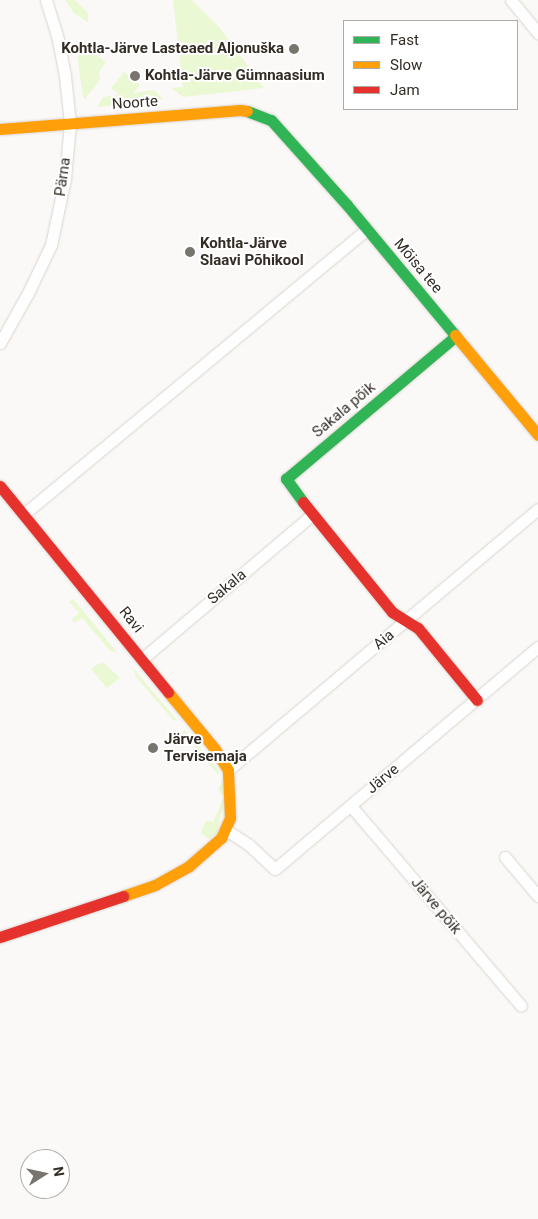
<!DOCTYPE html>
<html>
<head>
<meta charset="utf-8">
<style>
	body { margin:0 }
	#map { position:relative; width:538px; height:1219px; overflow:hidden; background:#fbf9f7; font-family:Roboto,sans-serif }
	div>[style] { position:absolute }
	.green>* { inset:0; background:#eaf8d3 }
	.roads { filter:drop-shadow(0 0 1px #d8d4cf) drop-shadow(0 0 1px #d8d4cf) }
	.street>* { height:11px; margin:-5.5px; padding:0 5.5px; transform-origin:5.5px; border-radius:5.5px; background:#fefefe }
	.fast>* { height:11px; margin:-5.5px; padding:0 5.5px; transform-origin:5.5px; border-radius:5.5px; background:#30b455 }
	.slow>* { height:11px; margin:-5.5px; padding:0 5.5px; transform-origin:5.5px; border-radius:5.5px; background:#ff9f0a }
	.jam>* { height:11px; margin:-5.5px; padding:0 5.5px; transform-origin:5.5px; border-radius:5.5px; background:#e5322d }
	.dots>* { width:14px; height:14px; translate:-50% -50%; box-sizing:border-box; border:2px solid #fff; border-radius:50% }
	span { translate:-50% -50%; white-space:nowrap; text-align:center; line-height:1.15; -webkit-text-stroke:4px #fff; paint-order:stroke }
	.poi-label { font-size:15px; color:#322c24; font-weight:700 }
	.right { translate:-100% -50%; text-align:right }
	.left { translate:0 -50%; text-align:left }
	.street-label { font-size:15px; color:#322c24 }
	.legend { position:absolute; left:343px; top:20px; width:175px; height:90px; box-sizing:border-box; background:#fff; border:1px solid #adaba7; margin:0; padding:6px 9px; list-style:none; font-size:15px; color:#322c24 }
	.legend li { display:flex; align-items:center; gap:10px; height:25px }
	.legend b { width:25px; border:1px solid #adaba7 }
	.north { position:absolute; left:20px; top:1149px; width:50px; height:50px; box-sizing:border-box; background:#fff; border:1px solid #adaba7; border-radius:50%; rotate:80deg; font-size:14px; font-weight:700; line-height:20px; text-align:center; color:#322c24 }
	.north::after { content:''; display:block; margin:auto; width:18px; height:22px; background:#78746e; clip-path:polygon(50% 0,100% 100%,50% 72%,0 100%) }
</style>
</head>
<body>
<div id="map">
	<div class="green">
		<div style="clip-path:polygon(65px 0,75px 0,88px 13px,88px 22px,74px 13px)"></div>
		<div style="clip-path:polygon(173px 0,192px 0,220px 28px,264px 88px,183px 97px,171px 88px,183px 87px)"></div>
		<div style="clip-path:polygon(85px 42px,96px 45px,97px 55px,106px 62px,99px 72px,100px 80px,85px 99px,83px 97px,76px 46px,79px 43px)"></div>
		<div style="clip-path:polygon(124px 72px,140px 85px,134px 93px,154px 90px,163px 99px,97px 107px,103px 97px,120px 95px,111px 88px)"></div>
		<div style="clip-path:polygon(73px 599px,85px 613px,117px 652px,110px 651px,82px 618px,74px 623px,72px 619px,79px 613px,69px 602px)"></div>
		<div style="clip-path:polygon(104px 663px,120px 678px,107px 688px,91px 669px,98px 664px)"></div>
		<div style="clip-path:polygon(133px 668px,177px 720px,176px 721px,173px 720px,136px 677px)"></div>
		<div style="clip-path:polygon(184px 729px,219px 771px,218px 775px,183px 733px)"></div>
		<div style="clip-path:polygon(224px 777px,225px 797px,217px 833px,210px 839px,207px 838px,202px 834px,201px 830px,206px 821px,213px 822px,224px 797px,218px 790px)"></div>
	</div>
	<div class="roads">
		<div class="street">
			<div style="left:511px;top:0;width:43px;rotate:50.7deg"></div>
			<div style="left:0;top:343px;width:57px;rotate:-60.8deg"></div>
			<div style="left:28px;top:293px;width:53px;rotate:-64.4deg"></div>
			<div style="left:51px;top:245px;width:67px;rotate:-78deg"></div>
			<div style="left:65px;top:179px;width:56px;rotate:-84.9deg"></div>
			<div style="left:70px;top:123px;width:47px;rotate:-96.1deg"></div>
			<div style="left:65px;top:76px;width:38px;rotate:-101deg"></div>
			<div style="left:58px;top:39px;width:41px;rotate:-107.1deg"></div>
			<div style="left:24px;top:514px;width:446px;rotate:-39.7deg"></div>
			<div style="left:142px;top:659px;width:223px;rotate:-40.3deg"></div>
			<div style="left:228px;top:770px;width:405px;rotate:-40.1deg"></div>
			<div style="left:351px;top:806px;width:262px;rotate:49.6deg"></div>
			<div style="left:226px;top:830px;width:27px;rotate:33deg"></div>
			<div style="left:249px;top:845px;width:35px;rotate:43deg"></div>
			<div style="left:275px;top:869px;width:344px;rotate:-40.2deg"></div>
			<div style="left:505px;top:857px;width:51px;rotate:49.8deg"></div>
		</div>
		<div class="fast">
			<div style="left:247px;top:111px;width:26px;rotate:21deg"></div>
			<div style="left:271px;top:120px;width:114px;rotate:48.2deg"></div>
			<div style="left:347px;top:205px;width:169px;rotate:50.3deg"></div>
			<div style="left:303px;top:502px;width:29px;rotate:-126deg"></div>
			<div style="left:286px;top:479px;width:222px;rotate:-40.1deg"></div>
		</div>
		<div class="slow">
			<div style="left:0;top:129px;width:241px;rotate:-4.5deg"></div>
			<div style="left:240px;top:110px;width:7px;rotate:8deg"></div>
			<div style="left:455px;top:335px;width:130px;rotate:50.3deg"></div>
			<div style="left:123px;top:896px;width:34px;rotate:-19deg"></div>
			<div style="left:155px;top:885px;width:39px;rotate:-29deg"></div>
			<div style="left:189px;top:866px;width:43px;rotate:-41.2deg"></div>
			<div style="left:221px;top:838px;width:22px;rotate:-66deg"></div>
			<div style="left:230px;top:818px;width:48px;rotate:-92.4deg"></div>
			<div style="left:228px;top:770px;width:25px;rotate:-122deg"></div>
			<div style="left:215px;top:749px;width:74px;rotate:-129.5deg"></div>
		</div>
		<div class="jam">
			<div style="left:0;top:486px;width:266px;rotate:50.8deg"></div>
			<div style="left:303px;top:502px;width:141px;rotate:51deg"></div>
			<div style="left:392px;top:612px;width:31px;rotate:32deg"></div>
			<div style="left:418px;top:628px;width:93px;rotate:50.7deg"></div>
			<div style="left:0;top:937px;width:130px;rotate:-18.4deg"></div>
		</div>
	</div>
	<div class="dots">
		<div style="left:294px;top:49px;background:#78746e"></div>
		<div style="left:135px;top:76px;background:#78746e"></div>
		<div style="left:190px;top:252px;background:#78746e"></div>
		<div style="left:153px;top:748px;background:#78746e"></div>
	</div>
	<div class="poi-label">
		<span class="right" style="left:284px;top:49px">Kohtla-Järve Lasteaed Aljonuška</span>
		<span class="left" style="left:145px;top:76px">Kohtla-Järve Gümnaasium</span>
		<span class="left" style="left:200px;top:252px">Kohtla-Järve<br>Slaavi Põhikool</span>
		<span class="left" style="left:164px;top:748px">Järve<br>Tervisemaja</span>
	</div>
	<div class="street-label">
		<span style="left:135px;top:103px;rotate:-4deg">Noorte</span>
		<span style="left:63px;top:177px;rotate:-82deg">Pärna</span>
		<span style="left:418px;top:266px;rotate:50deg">Mõisa tee</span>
		<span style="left:344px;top:410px;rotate:-40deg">Sakala põik</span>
		<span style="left:227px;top:587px;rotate:-40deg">Sakala</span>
		<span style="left:131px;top:620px;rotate:51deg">Ravi</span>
		<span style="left:384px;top:640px;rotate:-40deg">Aia</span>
		<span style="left:383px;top:779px;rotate:-40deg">Järve</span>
		<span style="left:436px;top:906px;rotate:50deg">Järve põik</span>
	</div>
	<ul class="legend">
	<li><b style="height:6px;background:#30b455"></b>Fast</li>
	<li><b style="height:6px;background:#ff9f0a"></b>Slow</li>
	<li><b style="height:6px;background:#e5322d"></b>Jam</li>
	</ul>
	<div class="north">N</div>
</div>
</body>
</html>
